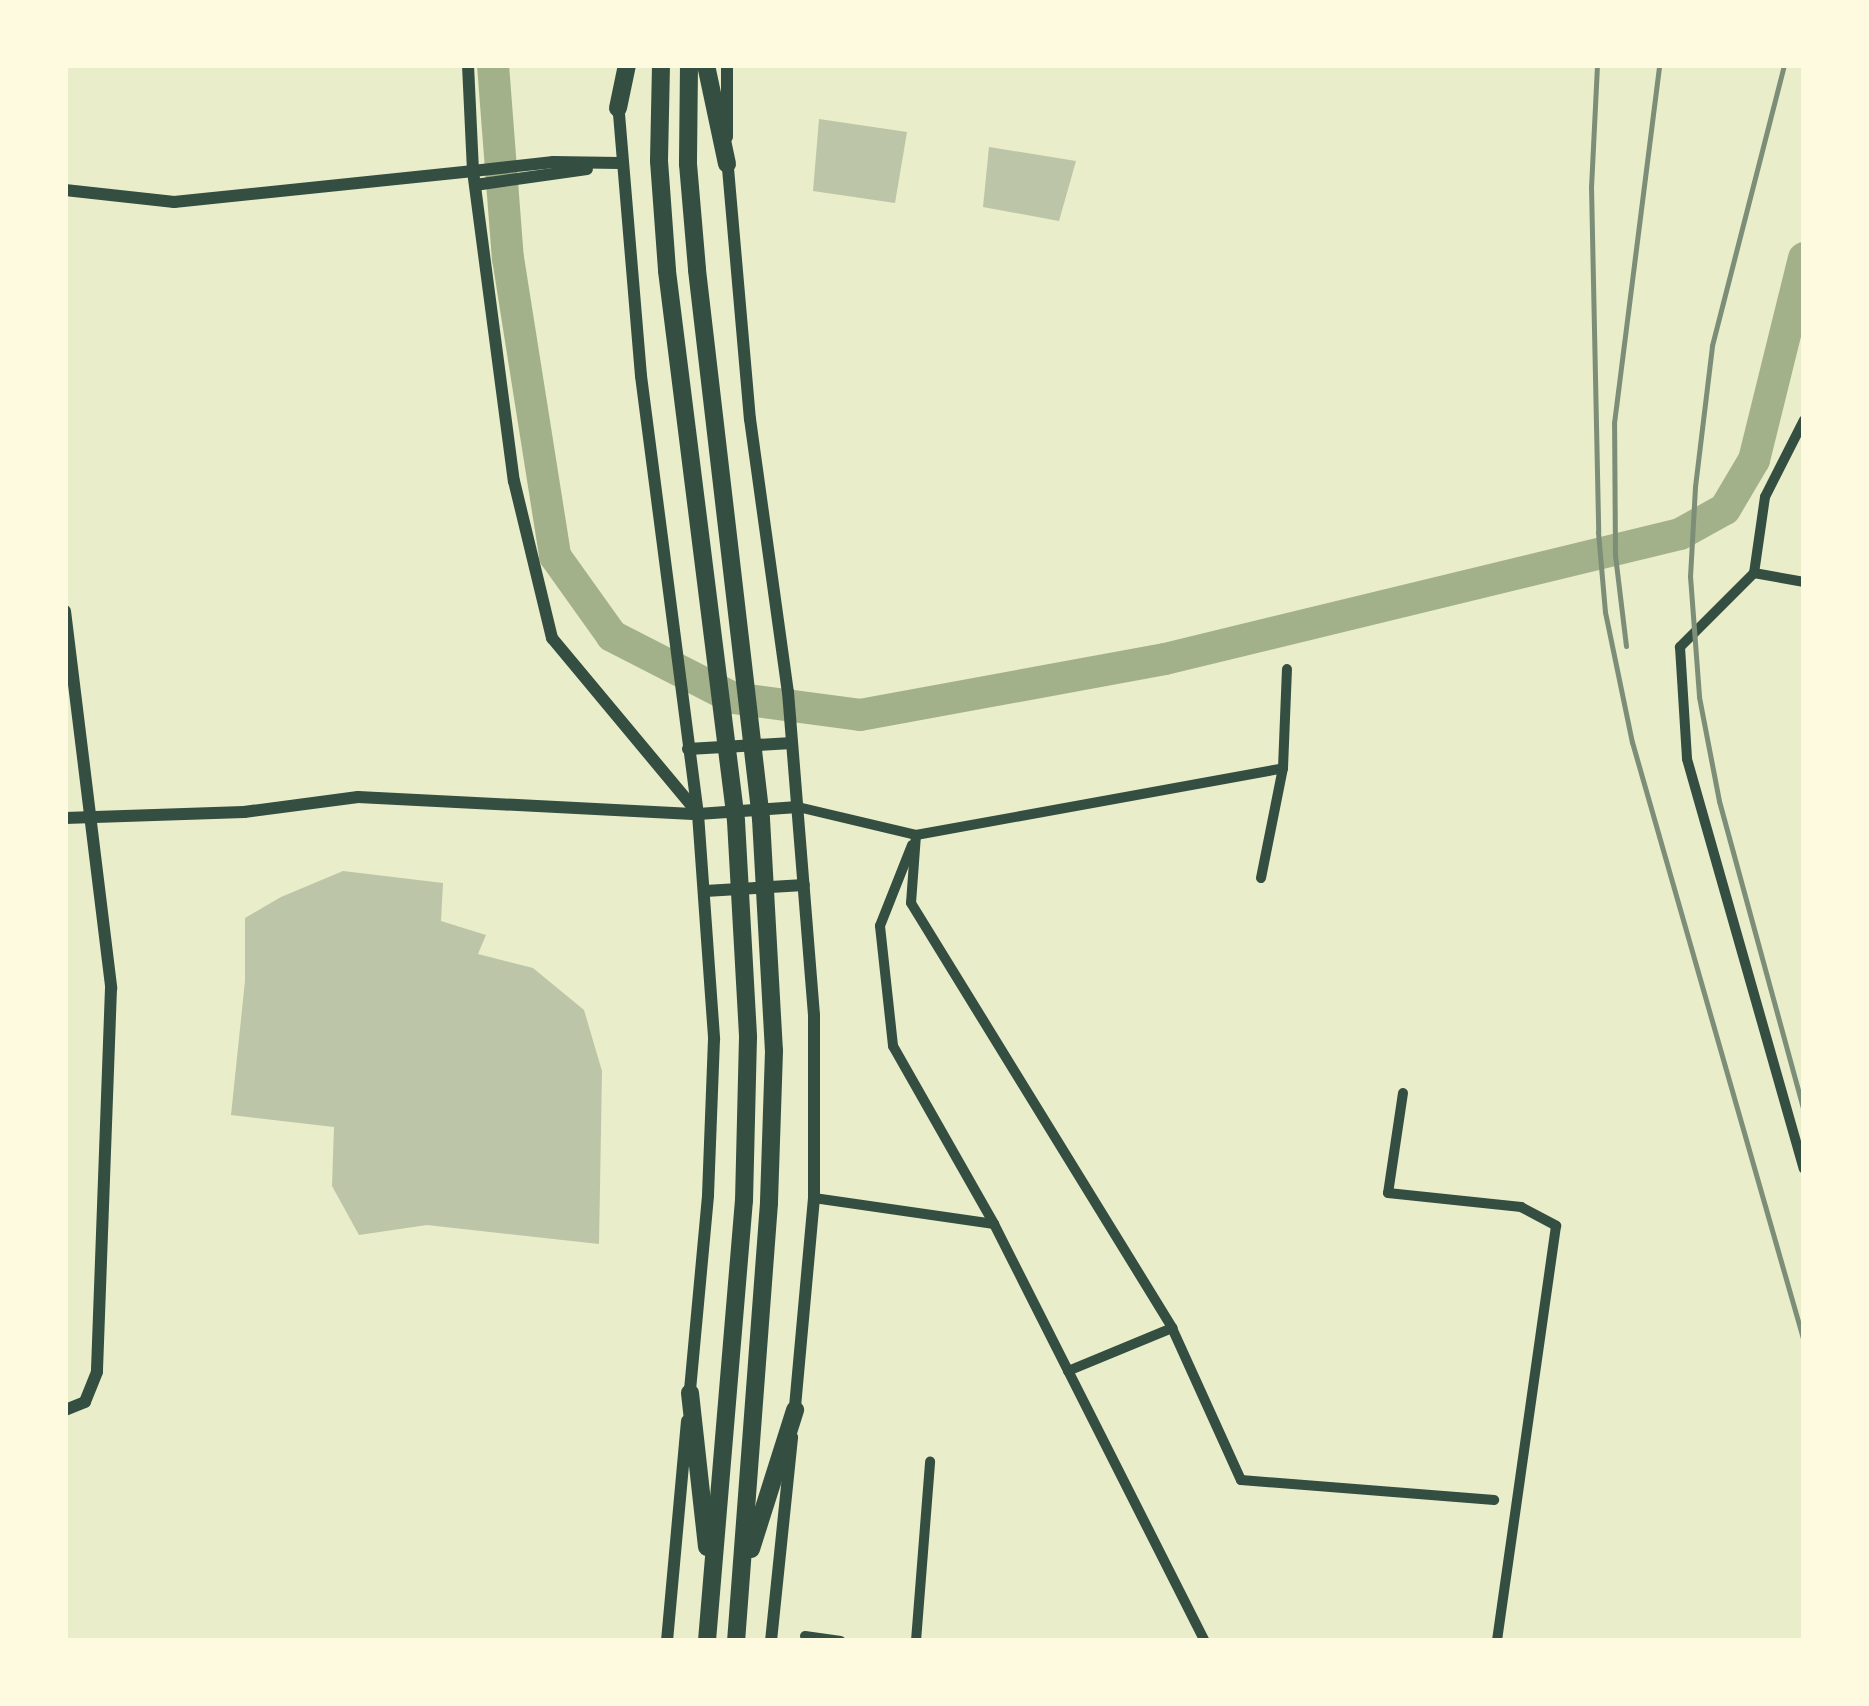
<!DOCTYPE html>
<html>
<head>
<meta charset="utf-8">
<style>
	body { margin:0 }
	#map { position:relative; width:1869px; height:1706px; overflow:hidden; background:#e9edc9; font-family:"Fira Sans",sans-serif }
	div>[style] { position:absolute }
	.river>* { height:32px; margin:-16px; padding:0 16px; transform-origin:16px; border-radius:16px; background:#a3b18a }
	.building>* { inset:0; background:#bcc5a7 }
	.minor>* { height:10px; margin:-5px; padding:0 5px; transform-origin:5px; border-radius:5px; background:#344e41 }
	.tertiary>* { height:12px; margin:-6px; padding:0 6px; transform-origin:6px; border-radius:6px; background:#344e41 }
	.trunk>* { height:18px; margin:-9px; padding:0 9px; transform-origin:9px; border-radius:9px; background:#344e41 }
	.rail>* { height:5px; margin:-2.5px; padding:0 2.5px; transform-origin:2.5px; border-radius:2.5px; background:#7c8e77 }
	span { translate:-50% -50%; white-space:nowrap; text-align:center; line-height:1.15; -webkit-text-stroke:10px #fefae0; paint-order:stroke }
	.frame { position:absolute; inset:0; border:68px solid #fefae0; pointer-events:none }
</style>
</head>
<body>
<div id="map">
	<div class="river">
		<div style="left:493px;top:65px;width:194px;rotate:85.6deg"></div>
		<div style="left:508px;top:258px;width:302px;rotate:81deg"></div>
		<div style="left:555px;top:556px;width:98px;rotate:54.5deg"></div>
		<div style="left:612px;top:636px;width:136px;rotate:27.1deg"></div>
		<div style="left:733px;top:698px;width:128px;rotate:7.6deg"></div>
		<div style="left:860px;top:715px;width:310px;rotate:-10.4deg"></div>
		<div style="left:1165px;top:659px;width:530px;rotate:-13.64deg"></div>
		<div style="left:1680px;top:534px;width:51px;rotate:-29.1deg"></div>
		<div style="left:1725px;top:509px;width:57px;rotate:-59.4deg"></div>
		<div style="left:1754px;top:460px;width:208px;rotate:-76.1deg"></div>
	</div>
	<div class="building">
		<div style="clip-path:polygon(819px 119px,907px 132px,895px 203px,813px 191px)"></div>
		<div style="clip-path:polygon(989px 147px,1076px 161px,1059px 221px,983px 207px)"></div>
		<div style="clip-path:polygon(343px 871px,443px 883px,441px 921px,486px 935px,478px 954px,533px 968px,584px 1010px,602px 1071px,599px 1244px,427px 1225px,359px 1235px,332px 1186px,334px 1127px,231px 1115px,245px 981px,245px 918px,281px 897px)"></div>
	</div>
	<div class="minor">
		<div style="left:1804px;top:420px;width:86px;rotate:116.9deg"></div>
		<div style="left:1765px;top:497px;width:77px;rotate:98.2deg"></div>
		<div style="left:1754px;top:573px;width:51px;rotate:10.2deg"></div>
		<div style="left:1754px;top:573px;width:105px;rotate:135deg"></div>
		<div style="left:1680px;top:647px;width:112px;rotate:86.4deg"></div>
		<div style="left:1687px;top:759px;width:426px;rotate:74.1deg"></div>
		<div style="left:798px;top:807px;width:121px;rotate:13.3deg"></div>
		<div style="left:916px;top:835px;width:373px;rotate:-10.3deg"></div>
		<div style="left:916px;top:835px;width:68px;rotate:94.2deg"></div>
		<div style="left:911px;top:903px;width:499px;rotate:58.4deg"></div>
		<div style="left:912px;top:845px;width:87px;rotate:111.6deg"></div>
		<div style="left:880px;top:926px;width:121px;rotate:83.8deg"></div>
		<div style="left:893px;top:1046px;width:205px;rotate:60.4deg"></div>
		<div style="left:1261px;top:878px;width:112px;rotate:-78.7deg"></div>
		<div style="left:1283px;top:768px;width:99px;rotate:-87.7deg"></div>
		<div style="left:1403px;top:1093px;width:101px;rotate:98.5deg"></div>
		<div style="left:1388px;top:1193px;width:134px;rotate:6deg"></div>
		<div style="left:1521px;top:1207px;width:40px;rotate:28deg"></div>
		<div style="left:1556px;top:1226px;width:419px;rotate:98.1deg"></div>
		<div style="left:814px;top:1198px;width:182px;rotate:8.2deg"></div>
		<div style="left:994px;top:1224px;width:467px;rotate:63.2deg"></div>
		<div style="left:1068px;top:1371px;width:113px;rotate:-22.5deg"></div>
		<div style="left:1172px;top:1328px;width:167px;rotate:65.6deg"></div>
		<div style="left:1241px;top:1480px;width:254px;rotate:4.5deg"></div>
		<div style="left:805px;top:1636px;width:36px;rotate:8deg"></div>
		<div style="left:916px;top:1641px;width:180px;rotate:-85.5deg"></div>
	</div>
	<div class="tertiary">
		<div style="left:468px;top:65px;width:106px;rotate:87.3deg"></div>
		<div style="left:473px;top:171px;width:81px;rotate:-6.4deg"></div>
		<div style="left:553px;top:162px;width:66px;rotate:0.9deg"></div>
		<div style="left:727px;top:65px;width:72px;rotate:90deg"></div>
		<div style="left:618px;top:102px;width:275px;rotate:85.2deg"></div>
		<div style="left:641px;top:376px;width:442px;rotate:82.6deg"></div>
		<div style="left:698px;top:814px;width:226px;rotate:85.9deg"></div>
		<div style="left:714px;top:1039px;width:157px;rotate:92.2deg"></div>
		<div style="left:708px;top:1196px;width:206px;rotate:95.3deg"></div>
		<div style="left:727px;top:157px;width:263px;rotate:85deg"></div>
		<div style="left:750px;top:419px;width:276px;rotate:82.1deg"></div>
		<div style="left:788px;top:692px;width:324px;rotate:85.4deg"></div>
		<div style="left:814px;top:1015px;width:183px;rotate:90deg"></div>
		<div style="left:814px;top:1198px;width:220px;rotate:95.2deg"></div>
		<div style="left:475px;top:185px;width:113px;rotate:-8.1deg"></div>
		<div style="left:65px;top:190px;width:110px;rotate:6.3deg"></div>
		<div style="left:174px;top:202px;width:301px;rotate:-5.9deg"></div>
		<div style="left:473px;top:171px;width:313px;rotate:82.5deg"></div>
		<div style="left:514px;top:481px;width:162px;rotate:76.4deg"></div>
		<div style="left:552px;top:638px;width:226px;rotate:50.2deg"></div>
		<div style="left:65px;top:611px;width:380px;rotate:83deg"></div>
		<div style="left:111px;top:988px;width:384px;rotate:92.1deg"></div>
		<div style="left:97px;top:1372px;width:32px;rotate:112deg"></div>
		<div style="left:85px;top:1402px;width:22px;rotate:158deg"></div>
		<div style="left:688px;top:749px;width:104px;rotate:-3.3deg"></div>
		<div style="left:65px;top:818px;width:179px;rotate:-1.9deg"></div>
		<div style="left:244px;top:812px;width:115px;rotate:-7.5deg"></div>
		<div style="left:358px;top:797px;width:340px;rotate:2.9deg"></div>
		<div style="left:698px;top:814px;width:100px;rotate:-4deg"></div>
		<div style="left:705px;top:891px;width:99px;rotate:-3.5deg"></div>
		<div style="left:667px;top:1641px;width:221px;rotate:-84.8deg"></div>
		<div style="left:771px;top:1641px;width:205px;rotate:-84.1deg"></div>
	</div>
	<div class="trunk">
		<div style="left:661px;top:65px;width:96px;rotate:91.2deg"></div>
		<div style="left:659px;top:161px;width:110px;rotate:85.8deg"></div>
		<div style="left:667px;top:271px;width:554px;rotate:82.85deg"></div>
		<div style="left:736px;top:821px;width:216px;rotate:86.8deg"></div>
		<div style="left:748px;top:1037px;width:163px;rotate:91.4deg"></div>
		<div style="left:744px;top:1200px;width:443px;rotate:94.8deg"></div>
		<div style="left:689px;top:65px;width:99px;rotate:90.6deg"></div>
		<div style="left:688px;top:164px;width:106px;rotate:85.1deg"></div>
		<div style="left:697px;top:270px;width:553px;rotate:83.35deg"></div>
		<div style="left:761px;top:819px;width:232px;rotate:86.8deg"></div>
		<div style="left:774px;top:1051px;width:152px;rotate:91.9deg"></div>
		<div style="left:769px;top:1203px;width:439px;rotate:94.3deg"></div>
		<div style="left:706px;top:65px;width:101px;rotate:78deg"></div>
		<div style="left:618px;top:108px;width:44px;rotate:-78.2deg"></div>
		<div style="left:690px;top:1393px;width:155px;rotate:83.7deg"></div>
		<div style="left:751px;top:1549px;width:146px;rotate:-72.4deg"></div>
	</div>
	<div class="rail">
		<div style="left:1597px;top:65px;width:121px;rotate:92.8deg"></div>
		<div style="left:1591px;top:186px;width:346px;rotate:88.8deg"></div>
		<div style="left:1598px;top:532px;width:80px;rotate:85deg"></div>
		<div style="left:1605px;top:612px;width:133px;rotate:78.3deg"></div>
		<div style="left:1632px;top:742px;width:624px;rotate:74deg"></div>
		<div style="left:1784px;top:65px;width:290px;rotate:104.4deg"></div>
		<div style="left:1712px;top:346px;width:142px;rotate:96.9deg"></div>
		<div style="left:1695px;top:487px;width:89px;rotate:93.2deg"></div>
		<div style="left:1690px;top:576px;width:121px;rotate:85.7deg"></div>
		<div style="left:1699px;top:697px;width:106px;rotate:79.1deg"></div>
		<div style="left:1719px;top:801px;width:321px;rotate:74.7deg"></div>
		<div style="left:1626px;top:646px;width:92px;rotate:-96.9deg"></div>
		<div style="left:1615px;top:555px;width:132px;rotate:-90.4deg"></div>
		<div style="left:1614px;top:423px;width:361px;rotate:-82.8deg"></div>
	</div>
	<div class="frame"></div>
</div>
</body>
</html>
